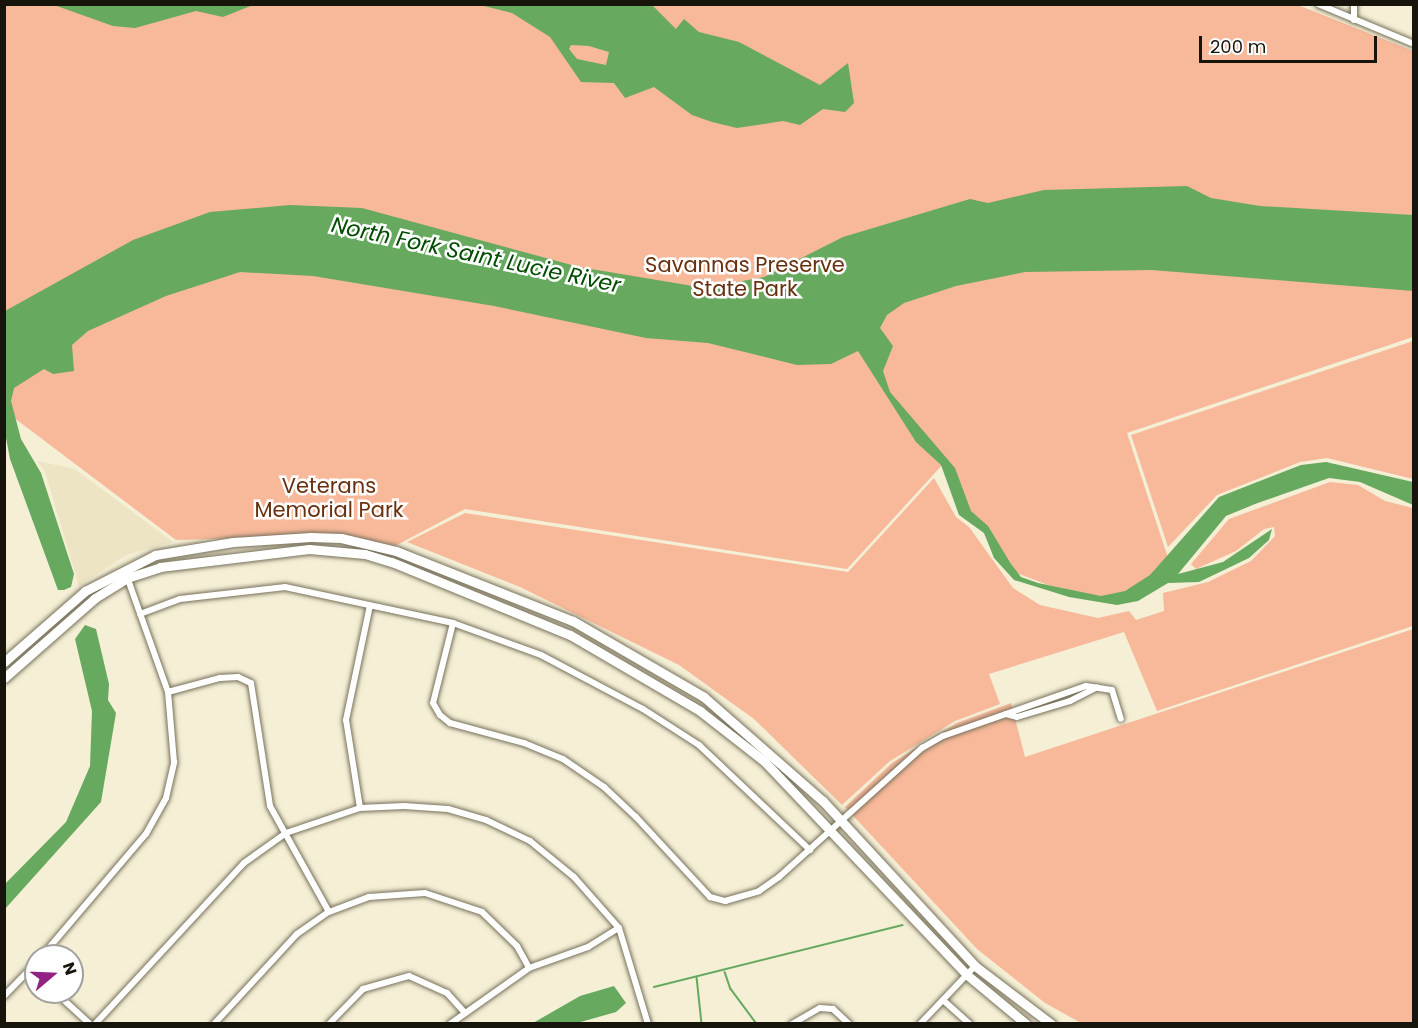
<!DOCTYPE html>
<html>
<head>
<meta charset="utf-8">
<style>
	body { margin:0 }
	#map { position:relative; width:1418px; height:1028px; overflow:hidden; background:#f5efd6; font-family:Poppins,sans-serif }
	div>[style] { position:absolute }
	.built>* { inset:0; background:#ede4c4 }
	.green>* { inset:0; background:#f8b89a }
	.water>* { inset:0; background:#66a95f }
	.stream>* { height:1.5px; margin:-0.75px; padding:0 0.75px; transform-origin:0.75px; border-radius:0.75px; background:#66a95f }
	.roads { filter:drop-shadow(0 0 2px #77715b) drop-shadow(0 0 2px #77715b) }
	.street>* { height:6px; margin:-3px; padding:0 3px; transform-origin:3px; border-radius:3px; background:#fff }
	.secondary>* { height:9px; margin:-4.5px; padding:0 4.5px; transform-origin:4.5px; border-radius:4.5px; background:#fff }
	span { translate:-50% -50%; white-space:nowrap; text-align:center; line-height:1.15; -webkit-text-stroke:5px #fff; paint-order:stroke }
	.park-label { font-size:21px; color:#69300f }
	.water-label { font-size:22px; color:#004c00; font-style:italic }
	.frame { position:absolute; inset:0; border:6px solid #17140c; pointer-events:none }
	.north { position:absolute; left:24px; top:944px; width:60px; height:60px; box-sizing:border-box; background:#fff; border:2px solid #a2a19e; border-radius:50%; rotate:71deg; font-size:16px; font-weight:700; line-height:24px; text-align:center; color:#17140c }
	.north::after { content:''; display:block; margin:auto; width:21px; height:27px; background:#932383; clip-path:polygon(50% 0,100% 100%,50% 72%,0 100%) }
	.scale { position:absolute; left:1199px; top:36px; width:178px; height:27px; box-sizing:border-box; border:3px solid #17140c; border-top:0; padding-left:8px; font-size:18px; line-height:21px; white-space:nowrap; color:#17140c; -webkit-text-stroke:4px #fff; paint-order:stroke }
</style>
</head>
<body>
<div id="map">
	<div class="built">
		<div style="clip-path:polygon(37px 461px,75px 469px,173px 542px,126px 555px,79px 586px,45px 472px)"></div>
	</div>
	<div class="green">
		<div style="clip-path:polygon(4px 5px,1298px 5px,1413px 51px,1413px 337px,1127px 433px,1170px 564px,1112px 599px,1048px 585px,1009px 570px,967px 509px,944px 463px,847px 569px,465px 509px,395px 546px,346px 535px,176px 540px,5px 411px)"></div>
		<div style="clip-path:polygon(1413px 341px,1413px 479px,1327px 458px,1300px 462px,1217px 495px,1168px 547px,1131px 435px)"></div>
		<div style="clip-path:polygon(934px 478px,956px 517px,969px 527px,1013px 588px,1040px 605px,1098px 618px,1129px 611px,1136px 620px,1164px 611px,1163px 593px,1208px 582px,1251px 561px,1275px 536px,1274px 527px,1264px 529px,1236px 551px,1196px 569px,1191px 564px,1229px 519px,1330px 482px,1358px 485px,1385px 501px,1413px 508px,1413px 626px,1157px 711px,1124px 632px,989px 674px,1000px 704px,955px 721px,890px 761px,842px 805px,754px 719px,679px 665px,520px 587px,407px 542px,465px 513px,848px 572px)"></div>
		<div style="clip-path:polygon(1413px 629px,1413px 1023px,1081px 1023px,1045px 1003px,977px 949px,845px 807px,892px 763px,957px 723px,1011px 703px,1025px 757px)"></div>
	</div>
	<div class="water">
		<div style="clip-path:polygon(54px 5px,253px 5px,223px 17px,196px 11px,135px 28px,113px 26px)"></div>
		<div style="clip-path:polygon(evenodd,480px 5px,653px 6px,676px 29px,684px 19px,699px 32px,739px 42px,820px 85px,848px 63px,854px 103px,845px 112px,823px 109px,800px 125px,783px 121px,737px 128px,712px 122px,692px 115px,654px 87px,625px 98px,614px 83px,581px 82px,550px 37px,512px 13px,480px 5px,589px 46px,609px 52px,606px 65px,577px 59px,569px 49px,571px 45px,589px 46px)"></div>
		<div style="clip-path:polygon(1187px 186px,1211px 198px,1260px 206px,1413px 215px,1413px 291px,1152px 270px,1025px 272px,956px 286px,904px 303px,887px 315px,880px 328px,893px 346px,883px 371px,890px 392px,955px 468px,971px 511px,988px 526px,1011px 564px,1021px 577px,1038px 583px,1101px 596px,1125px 591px,1150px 575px,1219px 497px,1301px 465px,1326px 462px,1413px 482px,1413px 505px,1360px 482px,1329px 478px,1255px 504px,1226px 516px,1178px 574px,1223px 562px,1272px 529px,1269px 540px,1249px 558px,1199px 582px,1168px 583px,1138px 601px,1117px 605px,1069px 597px,1014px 580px,994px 558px,984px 533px,959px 515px,941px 465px,916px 442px,858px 351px,831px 364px,797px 365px,708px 343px,646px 338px,494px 306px,313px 276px,240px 272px,166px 296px,88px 331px,72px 345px,74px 371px,53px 374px,44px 369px,14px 388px,11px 401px,21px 439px,41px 473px,74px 574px,71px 587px,64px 590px,58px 590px,10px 459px,4px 427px,5px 311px,133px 240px,210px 212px,290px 205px,362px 208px,579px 267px,705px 288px,764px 277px,843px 237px,970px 199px,988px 203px,1044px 190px)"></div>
		<div style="clip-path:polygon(85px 625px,96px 629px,109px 684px,108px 700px,116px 713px,101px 802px,5px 909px,5px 884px,66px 822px,90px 766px,92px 711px,75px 639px)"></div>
		<div style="clip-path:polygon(614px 986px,626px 1003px,616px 1012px,577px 1023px,533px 1023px,580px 996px)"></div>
	</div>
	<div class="stream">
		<div style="left:725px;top:972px;width:18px;rotate:71deg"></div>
		<div style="left:731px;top:989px;width:44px;rotate:53.4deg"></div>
		<div style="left:697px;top:977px;width:47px;rotate:83.9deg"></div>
		<div style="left:654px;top:987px;width:256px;rotate:-14deg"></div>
	</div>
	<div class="roads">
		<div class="street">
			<div style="left:1318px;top:4px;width:104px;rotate:22.6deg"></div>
			<div style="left:1354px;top:4px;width:16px;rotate:90deg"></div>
			<div style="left:140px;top:614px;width:43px;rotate:-20.6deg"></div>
			<div style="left:180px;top:599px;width:106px;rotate:-6.5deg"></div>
			<div style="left:285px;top:587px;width:172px;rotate:12.1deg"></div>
			<div style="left:453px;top:623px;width:94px;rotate:20deg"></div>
			<div style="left:541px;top:655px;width:115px;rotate:27.9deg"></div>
			<div style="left:643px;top:709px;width:67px;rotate:32.7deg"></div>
			<div style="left:699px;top:745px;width:153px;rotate:43.4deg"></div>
			<div style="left:453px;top:623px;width:82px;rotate:104deg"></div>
			<div style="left:433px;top:703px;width:14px;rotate:60deg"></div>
			<div style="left:440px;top:715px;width:13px;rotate:39deg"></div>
			<div style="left:450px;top:723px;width:77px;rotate:15.1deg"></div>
			<div style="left:524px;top:743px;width:42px;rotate:22.3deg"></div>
			<div style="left:563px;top:759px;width:50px;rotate:34.3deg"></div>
			<div style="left:604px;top:787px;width:44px;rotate:43.2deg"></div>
			<div style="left:636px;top:817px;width:109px;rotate:47.2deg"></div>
			<div style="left:710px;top:897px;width:16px;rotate:15deg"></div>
			<div style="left:725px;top:901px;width:35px;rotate:-16deg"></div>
			<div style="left:759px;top:891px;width:24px;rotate:-35deg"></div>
			<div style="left:779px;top:877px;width:193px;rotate:-42.1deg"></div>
			<div style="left:922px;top:748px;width:24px;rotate:-30deg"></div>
			<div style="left:943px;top:736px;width:151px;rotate:-19.3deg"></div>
			<div style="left:1086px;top:686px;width:26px;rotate:9deg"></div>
			<div style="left:1112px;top:690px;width:30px;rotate:73deg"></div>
			<div style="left:168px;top:692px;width:54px;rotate:-15.1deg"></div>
			<div style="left:220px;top:678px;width:18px;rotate:-3deg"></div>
			<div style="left:238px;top:677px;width:14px;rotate:25deg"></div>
			<div style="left:251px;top:683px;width:124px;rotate:81.2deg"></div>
			<div style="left:270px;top:806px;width:121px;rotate:60.9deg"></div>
			<div style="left:1006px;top:714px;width:11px;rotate:15deg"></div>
			<div style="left:1017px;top:717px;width:55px;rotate:-16.8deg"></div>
			<div style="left:1070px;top:701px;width:30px;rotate:-27deg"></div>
			<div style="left:360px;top:808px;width:89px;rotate:-99deg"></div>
			<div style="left:346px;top:720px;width:117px;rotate:-78.2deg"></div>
			<div style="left:42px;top:956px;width:160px;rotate:-49.6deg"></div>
			<div style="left:146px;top:834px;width:41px;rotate:-60.9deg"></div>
			<div style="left:166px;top:798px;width:37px;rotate:-77deg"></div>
			<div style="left:174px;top:762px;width:70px;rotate:-94.9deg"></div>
			<div style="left:168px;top:692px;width:122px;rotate:-109.6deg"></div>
			<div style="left:55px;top:992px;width:47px;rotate:42.4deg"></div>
			<div style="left:4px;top:996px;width:46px;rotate:-45.9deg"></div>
			<div style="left:943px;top:1000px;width:36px;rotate:42deg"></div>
			<div style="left:95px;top:1024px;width:219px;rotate:-47.2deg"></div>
			<div style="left:244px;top:863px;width:52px;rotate:-35.5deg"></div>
			<div style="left:286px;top:833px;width:78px;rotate:-18.7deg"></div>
			<div style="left:360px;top:808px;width:44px;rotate:-2.6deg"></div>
			<div style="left:404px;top:806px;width:44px;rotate:3.9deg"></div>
			<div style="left:448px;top:809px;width:40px;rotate:16deg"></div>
			<div style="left:486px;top:820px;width:49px;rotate:25.5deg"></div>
			<div style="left:530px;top:841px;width:57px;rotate:39.3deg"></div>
			<div style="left:574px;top:877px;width:68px;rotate:48.6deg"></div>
			<div style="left:619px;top:928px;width:100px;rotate:73.2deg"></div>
			<div style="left:214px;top:1024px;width:122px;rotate:-47.3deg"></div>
			<div style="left:297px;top:934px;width:39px;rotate:-35deg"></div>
			<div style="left:329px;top:912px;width:43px;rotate:-20.6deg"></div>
			<div style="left:369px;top:897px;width:56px;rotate:-4.1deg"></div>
			<div style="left:425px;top:893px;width:60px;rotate:18.4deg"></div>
			<div style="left:482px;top:912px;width:49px;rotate:44.2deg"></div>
			<div style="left:517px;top:946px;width:25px;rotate:61deg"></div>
			<div style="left:329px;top:1024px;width:49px;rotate:-45.8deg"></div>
			<div style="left:363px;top:989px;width:48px;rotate:-15.8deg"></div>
			<div style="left:409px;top:976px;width:42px;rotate:24.1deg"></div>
			<div style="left:447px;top:993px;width:27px;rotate:48deg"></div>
			<div style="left:450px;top:1024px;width:97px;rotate:-35.3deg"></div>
			<div style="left:529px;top:968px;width:63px;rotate:-19.6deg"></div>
			<div style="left:588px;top:947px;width:36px;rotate:-32deg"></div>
			<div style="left:792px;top:1024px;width:32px;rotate:-30deg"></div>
			<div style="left:820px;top:1008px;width:13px;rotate:4deg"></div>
			<div style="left:833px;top:1009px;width:22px;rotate:43deg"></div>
			<div style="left:920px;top:1024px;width:80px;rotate:-46.5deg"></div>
		</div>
		<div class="secondary">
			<div style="left:4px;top:662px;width:108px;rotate:-41.2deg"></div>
			<div style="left:85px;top:591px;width:79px;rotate:-27.2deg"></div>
			<div style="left:155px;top:555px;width:79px;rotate:-9.5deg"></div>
			<div style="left:233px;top:542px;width:78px;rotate:-3.7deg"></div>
			<div style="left:311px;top:537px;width:30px;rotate:2deg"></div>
			<div style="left:341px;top:538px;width:57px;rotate:13.3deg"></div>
			<div style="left:396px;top:551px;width:190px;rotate:21.6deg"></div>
			<div style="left:573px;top:621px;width:151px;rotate:30.1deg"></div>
			<div style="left:704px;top:697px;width:158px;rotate:41.2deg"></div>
			<div style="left:823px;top:801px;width:224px;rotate:47.3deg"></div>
			<div style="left:975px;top:966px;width:96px;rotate:37.3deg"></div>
			<div style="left:4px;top:678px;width:121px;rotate:-41.3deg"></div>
			<div style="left:95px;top:598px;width:38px;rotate:-32deg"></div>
			<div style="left:127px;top:578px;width:35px;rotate:-18deg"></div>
			<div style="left:160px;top:567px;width:150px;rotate:-6.9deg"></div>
			<div style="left:309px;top:549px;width:56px;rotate:5.1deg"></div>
			<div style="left:365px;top:554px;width:28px;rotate:17deg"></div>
			<div style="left:392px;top:562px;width:192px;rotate:22.3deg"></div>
			<div style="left:570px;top:635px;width:151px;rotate:30.3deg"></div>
			<div style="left:700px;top:711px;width:81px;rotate:38deg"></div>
			<div style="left:764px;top:761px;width:294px;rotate:46.5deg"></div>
			<div style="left:966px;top:974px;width:78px;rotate:39.8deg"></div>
		</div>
	</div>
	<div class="park-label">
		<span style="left:745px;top:277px">Savannas Preserve<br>State Park</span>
		<span style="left:329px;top:498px">Veterans<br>Memorial Park</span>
	</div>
	<div class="water-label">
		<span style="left:476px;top:255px;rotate:12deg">North Fork Saint Lucie River</span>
	</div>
	<div class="frame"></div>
	<div class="north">N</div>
	<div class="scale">200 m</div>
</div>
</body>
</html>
